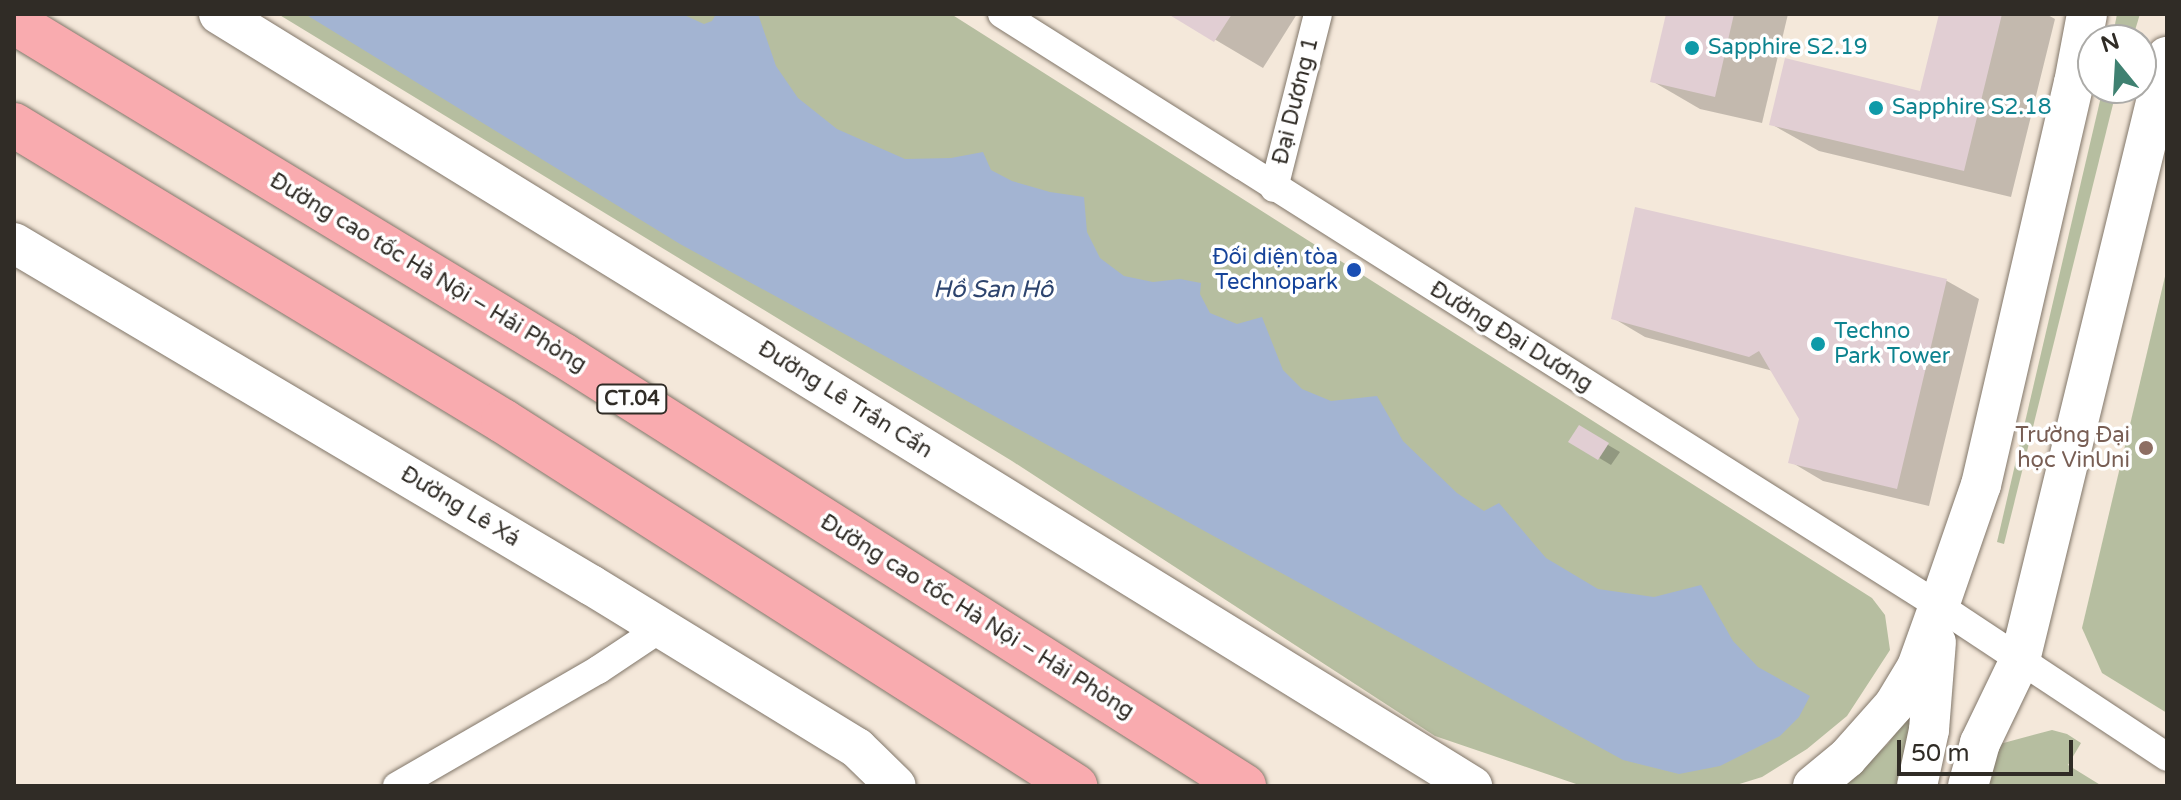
<!DOCTYPE html>
<html>
<head>
<meta charset="utf-8">
<style>
	body { margin:0 }
	#map { position:relative; width:2181px; height:800px; overflow:hidden; background:#f4e8da; font-family:"Varela Round",sans-serif }
	div>[style] { position:absolute }
	.green>* { inset:0; background:#b6bea0 }
	.water>* { inset:0; background:#a3b4d2 }
	.shadow>* { inset:0; background:#0003 }
	.building>* { inset:0; background:#e1ced3 }
	.roads { filter:drop-shadow(0 0 2px #817669) drop-shadow(0 0 2px #817669) }
	.street>* { height:28px; margin:-14px; padding:0 14px; transform-origin:14px; border-radius:14px; background:#fff }
	.secondary>* { height:40px; margin:-20px; padding:0 20px; transform-origin:20px; border-radius:20px; background:#fff }
	.highway>* { height:44px; margin:-22px; padding:0 22px; transform-origin:22px; border-radius:22px; background:#f9abaf }
	.dots>* { width:22px; height:22px; translate:-50% -50%; box-sizing:border-box; border:4px solid #fff; border-radius:50% }
	span { translate:-50% -50%; white-space:nowrap; text-align:center; line-height:1.15; -webkit-text-stroke:7px #fff; paint-order:stroke }
	.shield-label span { padding:2px 6px; background:#fff; border:2px solid; border-radius:6px; -webkit-text-stroke-width:0 }
	.shield-label { font-size:20px; color:#302c26; font-weight:700 }
	.culture-label { font-size:22px; color:#0d838f }
	.left { translate:0 -50%; text-align:left }
	.street-label { font-size:22px; color:#302c26 }
	.transit-label { font-size:22px; color:#164399 }
	.right { translate:-100% -50%; text-align:right }
	.education-label { font-size:22px; color:#785e54 }
	.water-label { font-size:24px; color:#2d446e; font-style:italic }
	.frame { position:absolute; inset:0; border:16px solid #302c26; pointer-events:none }
	.north { position:absolute; left:2077px; top:24px; width:80px; height:80px; box-sizing:border-box; background:#fff; border:2px solid #acaba8; border-radius:50%; rotate:342deg; font-size:22px; font-weight:700; line-height:32px; text-align:center; color:#302c26 }
	.north::after { content:''; display:block; margin:auto; width:28px; height:36px; background:#3f8171; clip-path:polygon(50% 0,100% 100%,50% 72%,0 100%) }
	.scale { position:absolute; left:1897px; top:740px; width:176px; height:36px; box-sizing:border-box; border:4px solid #302c26; border-top:0; padding-left:10px; font-size:24px; line-height:28px; white-space:nowrap; color:#302c26; -webkit-text-stroke:6px #fff; paint-order:stroke }
</style>
</head>
<body>
<div id="map">
	<div class="green">
		<div style="clip-path:polygon(278px 14px,951px 14px,1872px 598px,1885px 615px,1890px 650px,1847px 716px,1807px 749px,1762px 777px,1733px 786px,1582px 786px,1435px 736px,1012px 461px)"></div>
		<div style="clip-path:polygon(2117px 14px,2140px 14px,2132px 40px,2112px 40px)"></div>
		<div style="clip-path:polygon(2103px 88px,2117px 88px,2004px 544px,1997px 542px)"></div>
		<div style="clip-path:polygon(2167px 268px,2167px 713px,2102px 673px,2082px 628px)"></div>
		<div style="clip-path:polygon(1912px 716px,1900px 786px,1841px 786px,1888px 744px,1905px 718px)"></div>
		<div style="clip-path:polygon(2052px 730px,2067px 734px,2081px 743px,2068px 765px,2102px 786px,1979px 786px,1996px 745px)"></div>
	</div>
	<div class="water">
		<div style="clip-path:polygon(305px 14px,682px 14px,704px 24px,712px 21px,716px 14px,758px 14px,776px 66px,798px 98px,837px 129px,905px 159px,951px 158px,983px 152px,991px 170px,1012px 181px,1050px 192px,1084px 197px,1087px 232px,1100px 258px,1124px 276px,1153px 282px,1180px 279px,1201px 283px,1200px 294px,1210px 313px,1237px 324px,1262px 317px,1283px 370px,1302px 389px,1331px 401px,1377px 396px,1403px 441px,1457px 493px,1484px 511px,1499px 503px,1546px 558px,1598px 589px,1654px 597px,1701px 585px,1733px 641px,1758px 667px,1810px 696px,1799px 717px,1780px 736px,1720px 766px,1679px 774px,1623px 760px,680px 244px)"></div>
	</div>
	<div class="shadow">
		<div style="clip-path:polygon(1172px 14px,1297px 14px,1263px 68px)"></div>
		<div style="clip-path:polygon(1668px 14px,1788px 14px,1762px 123px,1700px 109px,1652px 81px)"></div>
		<div style="clip-path:polygon(1941px 14px,2046px 14px,2055px 19px,2011px 197px,1819px 151px,1771px 124px,1922px 93px)"></div>
		<div style="clip-path:polygon(1637px 210px,1947px 281px,1979px 299px,1929px 506px,1823px 481px,1791px 462px,1801px 419px,1773px 371px,1645px 337px,1613px 318px)"></div>
		<div style="clip-path:polygon(1579px 428px,1620px 452px,1611px 465px,1571px 441px)"></div>
	</div>
	<div class="building">
		<div style="clip-path:polygon(1168px 14px,1232px 14px,1214px 42px)"></div>
		<div style="clip-path:polygon(1666px 14px,1734px 14px,1715px 97px,1650px 82px)"></div>
		<div style="clip-path:polygon(1939px 14px,2002px 14px,1964px 171px,1769px 125px,1785px 58px,1920px 91px)"></div>
		<div style="clip-path:polygon(1635px 207px,1947px 279px,1897px 489px,1788px 463px,1799px 419px,1759px 351px,1749px 357px,1611px 319px)"></div>
		<div style="clip-path:polygon(1579px 425px,1609px 443px,1598px 460px,1568px 442px)"></div>
	</div>
	<div class="roads">
		<div class="street">
			<div style="left:1002px;top:14px;width:1108px;rotate:32.28deg"></div>
			<div style="left:1939px;top:606px;width:273px;rotate:33.5deg"></div>
			<div style="left:1274px;top:188px;width:179px;rotate:-75.8deg"></div>
			<div style="left:397px;top:786px;width:232px;rotate:-30deg"></div>
			<div style="left:598px;top:670px;width:76px;rotate:-33.7deg"></div>
		</div>
		<div class="secondary">
			<div style="left:219px;top:14px;width:1472px;rotate:31.64deg"></div>
			<div style="left:14px;top:243px;width:671px;rotate:30.66deg"></div>
			<div style="left:591px;top:585px;width:312px;rotate:31.5deg"></div>
			<div style="left:857px;top:748px;width:54px;rotate:44.3deg"></div>
			<div style="left:1813px;top:786px;width:44px;rotate:-39.5deg"></div>
			<div style="left:1847px;top:758px;width:71px;rotate:-48.4deg"></div>
			<div style="left:1894px;top:705px;width:44px;rotate:-58.8deg"></div>
			<div style="left:1917px;top:667px;width:65px;rotate:-70.2deg"></div>
			<div style="left:1939px;top:606px;width:128px;rotate:-70.9deg"></div>
			<div style="left:1981px;top:485px;width:413px;rotate:-77deg"></div>
			<div style="left:2074px;top:83px;width:70px;rotate:-79.3deg"></div>
			<div style="left:1917px;top:786px;width:57px;rotate:-77.9deg"></div>
			<div style="left:1929px;top:730px;width:88px;rotate:-85.5deg"></div>
			<div style="left:1968px;top:786px;width:45px;rotate:-74.4deg"></div>
			<div style="left:1980px;top:743px;width:92px;rotate:-64.3deg"></div>
			<div style="left:2020px;top:660px;width:621px;rotate:-76.3deg"></div>
		</div>
		<div class="highway">
			<div style="left:14px;top:22px;width:642px;rotate:31.24deg"></div>
			<div style="left:563px;top:355px;width:806px;rotate:32.33deg"></div>
			<div style="left:14px;top:125px;width:572px;rotate:31.19deg"></div>
			<div style="left:503px;top:421px;width:679px;rotate:32.54deg"></div>
		</div>
	</div>
	<div class="dots">
		<div style="left:1692px;top:48px;background:#0f9aa8"></div>
		<div style="left:1876px;top:108px;background:#0f9aa8"></div>
		<div style="left:1354px;top:270px;background:#1a4fb4"></div>
		<div style="left:1818px;top:344px;background:#0f9aa8"></div>
		<div style="left:2146px;top:448px;background:#8d6e63"></div>
	</div>
	<div class="shield-label">
		<span style="left:632px;top:399px">CT.04</span>
	</div>
	<div class="culture-label">
		<span class="left" style="left:1708px;top:48px">Sapphire S2.19</span>
		<span class="left" style="left:1892px;top:108px">Sapphire S2.18</span>
		<span class="left" style="left:1834px;top:344px">Techno<br>Park Tower</span>
	</div>
	<div class="street-label">
		<span style="left:1296px;top:101px;rotate:-76deg">Đại Dương 1</span>
		<span style="left:428px;top:273px;rotate:31deg">Đường cao tốc Hà Nội – Hải Phòng</span>
		<span style="left:1511px;top:337px;rotate:32deg">Đường Đại Dương</span>
		<span style="left:845px;top:400px;rotate:32deg">Đường Lê Trần Cẩn</span>
		<span style="left:460px;top:507px;rotate:31deg">Đường Lê Xá</span>
		<span style="left:977px;top:617px;rotate:32deg">Đường cao tốc Hà Nội – Hải Phòng</span>
	</div>
	<div class="transit-label">
		<span class="right" style="left:1338px;top:270px">Đối diện tòa<br>Technopark</span>
	</div>
	<div class="education-label">
		<span class="right" style="left:2130px;top:448px">Trường Đại<br>học VinUni</span>
	</div>
	<div class="water-label">
		<span style="left:993px;top:290px">Hồ San Hô</span>
	</div>
	<div class="frame"></div>
	<div class="north">N</div>
	<div class="scale">50 m</div>
</div>
</body>
</html>
